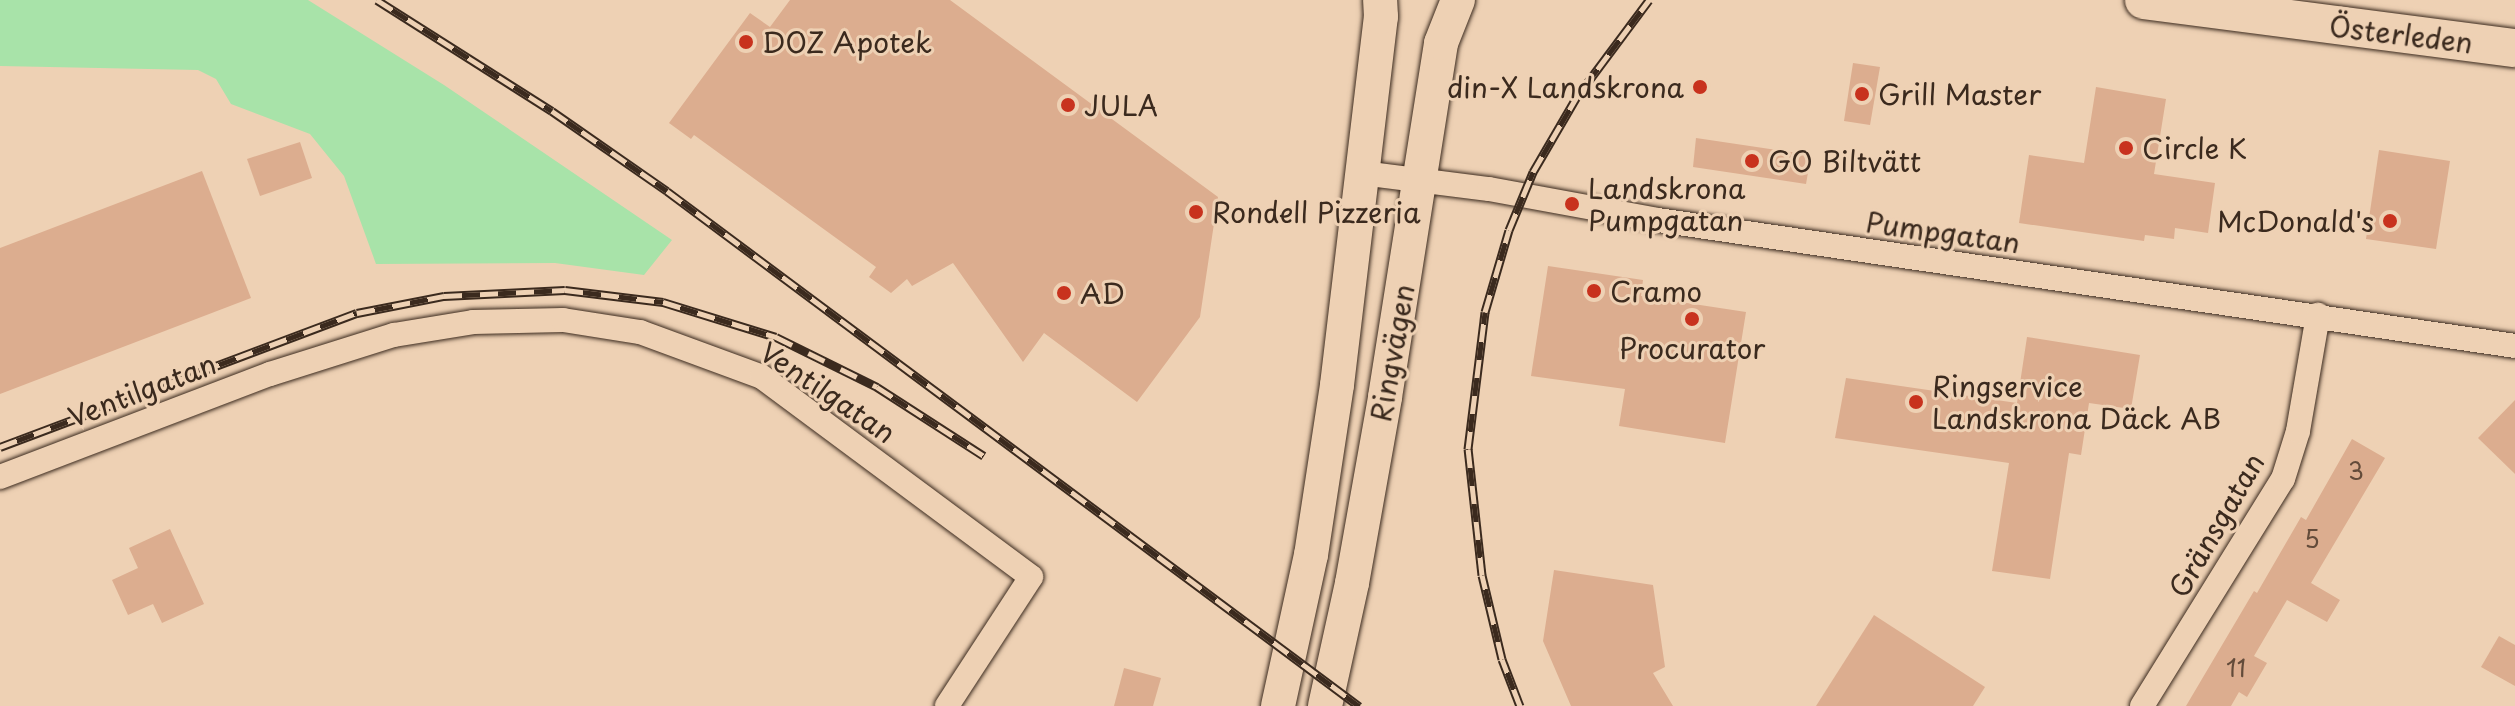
<!DOCTYPE html>
<html>
<head>
<meta charset="utf-8">
<style>
	body { margin:0 }
	#map { position:relative; width:2515px; height:706px; overflow:hidden; background:#eed1b4; font-family:"Playpen Sans",sans-serif }
	div>[style] { position:absolute }
	.green>* { inset:0; background:#a8e3a9 }
	.building>* { inset:0; background:#dcad8f }
	.roads { filter:drop-shadow(0 0 2px #3b2a1e) drop-shadow(0 0 2px #3b2a1e) }
	.street>* { height:24px; margin:-12px; padding:0 12px; transform-origin:12px; border-radius:12px; background:#eed1b4 }
	.secondary>* { height:34px; margin:-17px; padding:0 17px; transform-origin:17px; border-radius:17px; background:#eed1b4 }
	.primary>* { height:38px; margin:-19px; padding:0 19px; transform-origin:19px; border-radius:19px; background:#eed1b4 }
	.rail>* { height:9px; margin-top:-4.5px; transform-origin:0; background:repeating-linear-gradient(90deg,#eed1b4 0 18px,#3b2a1e 0 36px); box-sizing:border-box; border-block:2px solid #3b2a1e }
	.dots>* { width:22px; height:22px; translate:-50% -50%; box-sizing:border-box; border:4px solid #eed1b4; border-radius:50% }
	span { translate:-50% -50%; white-space:nowrap; text-align:center; line-height:1.15; -webkit-text-stroke:6px #eed1b4; paint-order:stroke }
	.number-label { font-size:24px; color:#634b3a }
	.number-label span { -webkit-text-stroke-width:0 }
	.street-label { font-size:28px; color:#3b2a1e }
	.poi-label { font-size:28px; color:#3b2a1e }
	.left { translate:0 -50%; text-align:left }
	.right { translate:-100% -50%; text-align:right }
</style>
</head>
<body>
<div id="map">
	<div class="green">
		<div style="clip-path:polygon(0 0,308px 0,444px 85px,672px 240px,644px 275px,555px 263px,376px 264px,344px 176px,310px 134px,231px 104px,216px 79px,198px 70px,0 66px)"></div>
	</div>
	<div class="building">
		<div style="clip-path:polygon(790px 0,950px 0,1218px 197px,1200px 317px,1137px 402px,1044px 333px,1023px 362px,953px 263px,912px 286px,907px 279px,891px 293px,869px 277px,876px 267px,694px 135px,691px 139px,669px 123px,750px 13px,770px 27px)"></div>
		<div style="clip-path:polygon(1853px 63px,1880px 67px,1870px 125px,1844px 121px)"></div>
		<div style="clip-path:polygon(2096px 87px,2166px 99px,2154px 174px,2215px 183px,2208px 233px,2175px 228px,2174px 239px,2145px 235px,2144px 241px,2019px 223px,2029px 155px,2084px 163px)"></div>
		<div style="clip-path:polygon(1696px 138px,1811px 155px,1806px 184px,1693px 167px)"></div>
		<div style="clip-path:polygon(300px 142px,312px 178px,260px 196px,247px 159px)"></div>
		<div style="clip-path:polygon(2379px 150px,2450px 161px,2436px 249px,2366px 239px)"></div>
		<div style="clip-path:polygon(202px 171px,251px 298px,0 394px,0 248px)"></div>
		<div style="clip-path:polygon(1548px 266px,1643px 280px,1641px 296px,1746px 312px,1725px 443px,1619px 426px,1625px 389px,1531px 376px)"></div>
		<div style="clip-path:polygon(2027px 337px,2140px 355px,2131px 409px,2089px 403px,2081px 455px,2069px 453px,2050px 579px,1992px 571px,2009px 463px,1835px 438px,1846px 378px,2017px 403px)"></div>
		<div style="clip-path:polygon(2515px 400px,2515px 474px,2478px 438px)"></div>
		<div style="clip-path:polygon(2352px 439px,2385px 458px,2311px 583px,2340px 600px,2327px 622px,2287px 600px,2254px 656px,2267px 663px,2247px 697px,2239px 692px,2231px 706px,2186px 706px,2254px 591px,2257px 593px,2301px 517px,2306px 520px)"></div>
		<div style="clip-path:polygon(170px 529px,204px 604px,162px 623px,153px 604px,128px 615px,112px 580px,138px 568px,129px 548px)"></div>
		<div style="clip-path:polygon(1554px 570px,1653px 585px,1665px 667px,1653px 673px,1673px 706px,1571px 706px,1543px 641px)"></div>
		<div style="clip-path:polygon(1874px 615px,1985px 687px,1973px 706px,1816px 706px)"></div>
		<div style="clip-path:polygon(2499px 636px,2515px 645px,2515px 686px,2481px 667px)"></div>
		<div style="clip-path:polygon(1124px 668px,1161px 678px,1153px 706px,1114px 706px)"></div>
	</div>
	<div class="roads">
		<div class="street">
			<div style="left:1362px;top:173px;width:128px;rotate:7.2deg"></div>
			<div style="left:1489px;top:189px;width:172px;rotate:10.4deg"></div>
			<div style="left:1658px;top:220px;width:866px;rotate:8.36deg"></div>
			<div style="left:0;top:477px;width:289px;rotate:-20.9deg"></div>
			<div style="left:270px;top:374px;width:130px;rotate:-17.5deg"></div>
			<div style="left:394px;top:335px;width:80px;rotate:-9.3deg"></div>
			<div style="left:473px;top:322px;width:90px;rotate:-1.3deg"></div>
			<div style="left:563px;top:320px;width:78px;rotate:8.9deg"></div>
			<div style="left:640px;top:332px;width:130px;rotate:20.2deg"></div>
			<div style="left:762px;top:377px;width:335px;rotate:36.6deg"></div>
			<div style="left:1031px;top:577px;width:154px;rotate:123.1deg"></div>
			<div style="left:2142px;top:706px;width:267px;rotate:-58.2deg"></div>
			<div style="left:2283px;top:479px;width:50px;rotate:-72.6deg"></div>
			<div style="left:2298px;top:431px;width:118px;rotate:-80.2deg"></div>
		</div>
		<div class="secondary">
			<div style="left:1278px;top:706px;width:155px;rotate:-77.7deg"></div>
			<div style="left:1311px;top:555px;width:172px;rotate:-81.3deg"></div>
			<div style="left:1337px;top:385px;width:371px;rotate:-83.2deg"></div>
			<div style="left:1381px;top:17px;width:17px;rotate:-93deg"></div>
			<div style="left:1325px;top:706px;width:126px;rotate:-77.6deg"></div>
			<div style="left:1352px;top:583px;width:189px;rotate:-79.9deg"></div>
			<div style="left:1385px;top:397px;width:358px;rotate:-81deg"></div>
			<div style="left:1441px;top:43px;width:46px;rotate:-68.4deg"></div>
		</div>
		<div class="primary">
			<div style="left:2144px;top:0;width:374px;rotate:7.4deg"></div>
		</div>
	</div>
	<div class="rail">
		<div style="left:377px;top:0;width:207px;rotate:32.4deg"></div>
		<div style="left:552px;top:111px;width:140px;rotate:34.8deg"></div>
		<div style="left:667px;top:191px;width:863px;rotate:36.66deg"></div>
		<div style="left:0;top:447px;width:381px;rotate:-20.6deg"></div>
		<div style="left:357px;top:313px;width:89px;rotate:-11.1deg"></div>
		<div style="left:444px;top:296px;width:121px;rotate:-2.8deg"></div>
		<div style="left:565px;top:290px;width:99px;rotate:7deg"></div>
		<div style="left:663px;top:302px;width:118px;rotate:17.2deg"></div>
		<div style="left:776px;top:337px;width:113px;rotate:26.3deg"></div>
		<div style="left:877px;top:387px;width:127px;rotate:32.8deg"></div>
		<div style="left:1520px;top:706px;width:50px;rotate:-111deg"></div>
		<div style="left:1502px;top:659px;width:86px;rotate:-103.4deg"></div>
		<div style="left:1482px;top:575px;width:127px;rotate:-96.3deg"></div>
		<div style="left:1468px;top:449px;width:138px;rotate:-82.9deg"></div>
		<div style="left:1485px;top:312px;width:85px;rotate:-73.7deg"></div>
		<div style="left:1509px;top:230px;width:63px;rotate:-67.5deg"></div>
		<div style="left:1533px;top:172px;width:86px;rotate:-59.8deg"></div>
		<div style="left:1576px;top:98px;width:122px;rotate:-53.3deg"></div>
	</div>
	<div class="dots">
		<div style="left:746px;top:42px;background:#c8321e"></div>
		<div style="left:1700px;top:87px;background:#c8321e"></div>
		<div style="left:1862px;top:94px;background:#c8321e"></div>
		<div style="left:1068px;top:105px;background:#c8321e"></div>
		<div style="left:2126px;top:148px;background:#c8321e"></div>
		<div style="left:1752px;top:161px;background:#c8321e"></div>
		<div style="left:1572px;top:204px;background:#c8321e"></div>
		<div style="left:1196px;top:212px;background:#c8321e"></div>
		<div style="left:2390px;top:221px;background:#c8321e"></div>
		<div style="left:1594px;top:291px;background:#c8321e"></div>
		<div style="left:1064px;top:293px;background:#c8321e"></div>
		<div style="left:1692px;top:319px;background:#c8321e"></div>
		<div style="left:1916px;top:402px;background:#c8321e"></div>
	</div>
	<div class="number-label">
		<span style="left:2356px;top:471px">3</span>
		<span style="left:2312px;top:539px">5</span>
		<span style="left:2236px;top:668px">11</span>
	</div>
	<div class="street-label">
		<span style="left:2401px;top:34px;rotate:7deg">Österleden</span>
		<span style="left:1943px;top:232px;rotate:8deg">Pumpgatan</span>
		<span style="left:1392px;top:353px;rotate:-80deg">Ringvägen</span>
		<span style="left:142px;top:390px;rotate:-21deg">Ventilgatan</span>
		<span style="left:828px;top:392px;rotate:34deg">Ventilgatan</span>
		<span style="left:2216px;top:525px;rotate:-60deg">Gränsgatan</span>
	</div>
	<div class="poi-label">
		<span class="left" style="left:762px;top:42px">DOZ Apotek</span>
		<span class="right" style="left:1684px;top:87px">din-X Landskrona</span>
		<span class="left" style="left:1878px;top:94px">Grill Master</span>
		<span class="left" style="left:1084px;top:105px">JULA</span>
		<span class="left" style="left:2142px;top:148px">Circle K</span>
		<span class="left" style="left:1768px;top:161px">GO Biltvätt</span>
		<span class="left" style="left:1588px;top:204px">Landskrona<br>Pumpgatan</span>
		<span class="left" style="left:1212px;top:212px">Rondell Pizzeria</span>
		<span class="right" style="left:2374px;top:221px">McDonald's</span>
		<span class="left" style="left:1610px;top:291px">Cramo</span>
		<span class="left" style="left:1080px;top:293px">AD</span>
		<span style="left:1692px;top:348px">Procurator</span>
		<span class="left" style="left:1932px;top:402px">Ringservice<br>Landskrona Däck AB</span>
	</div>
</div>
</body>
</html>
